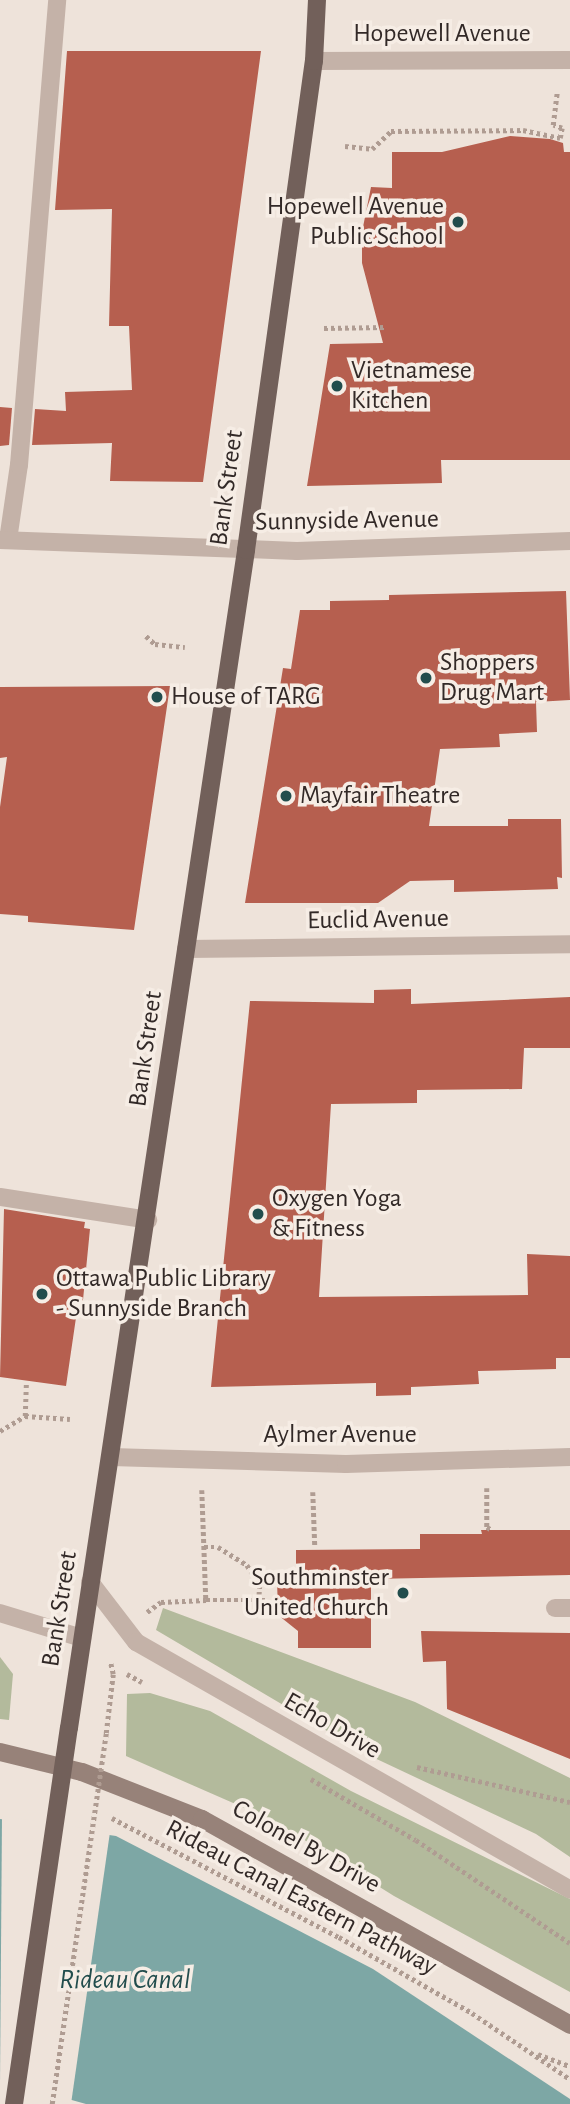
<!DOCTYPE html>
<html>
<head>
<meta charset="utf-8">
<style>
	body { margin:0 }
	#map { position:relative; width:570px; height:2104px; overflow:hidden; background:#eee3da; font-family:"Alegreya Sans",sans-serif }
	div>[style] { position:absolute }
	.green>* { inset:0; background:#b3ba9c }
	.water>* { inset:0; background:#7da7a5 }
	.pier>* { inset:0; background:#eee3da }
	.building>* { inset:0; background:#b65f4f }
	.path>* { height:4.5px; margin-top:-2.25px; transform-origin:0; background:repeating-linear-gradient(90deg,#af9c92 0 3.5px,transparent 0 7px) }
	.service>* { height:18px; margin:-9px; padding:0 9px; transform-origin:9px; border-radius:9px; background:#c4b2a8 }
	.minor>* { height:18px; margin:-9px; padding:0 9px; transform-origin:9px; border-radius:9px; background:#c4b2a8 }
	.tertiary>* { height:18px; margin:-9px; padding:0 9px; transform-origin:9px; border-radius:9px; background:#c4b2a8 }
	.secondary>* { height:18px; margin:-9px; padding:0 9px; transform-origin:9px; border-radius:9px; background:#978279 }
	.primary>* { height:18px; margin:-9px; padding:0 9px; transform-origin:9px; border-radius:9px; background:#72605a }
	.path-bridge>* { height:4.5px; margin-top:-2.25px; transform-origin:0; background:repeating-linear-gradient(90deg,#af9c92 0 3.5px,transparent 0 7px) }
	.primary-bridge>* { height:18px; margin:-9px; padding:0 9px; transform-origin:9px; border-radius:9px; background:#72605a }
	.dots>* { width:19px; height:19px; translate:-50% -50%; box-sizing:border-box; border:4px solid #f6ede5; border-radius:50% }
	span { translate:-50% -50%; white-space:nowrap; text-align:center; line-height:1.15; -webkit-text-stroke:7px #f6ede5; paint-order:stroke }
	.street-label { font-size:26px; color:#322927 }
	.poi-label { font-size:26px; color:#322927 }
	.right { translate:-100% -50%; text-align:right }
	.left { translate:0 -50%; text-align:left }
	.water-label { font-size:28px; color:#224d4d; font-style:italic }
</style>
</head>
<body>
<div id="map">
	<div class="green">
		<div style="clip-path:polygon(163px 1608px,415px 1702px,570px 1778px,570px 1857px,536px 1834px,366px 1754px,156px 1630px)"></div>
		<div style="clip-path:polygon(0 1657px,13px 1674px,9px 1720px,0 1719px)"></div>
		<div style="clip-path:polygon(150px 1693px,210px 1711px,351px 1791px,570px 1899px,570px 1992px,394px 1896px,274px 1821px,126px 1756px,127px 1694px)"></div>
	</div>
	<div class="water">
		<div style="clip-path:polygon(0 1819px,116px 1836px,373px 1969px,570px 2099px,570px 2104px,86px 2104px,0 2080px)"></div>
	</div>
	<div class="pier">
		<div style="clip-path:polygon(2px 1816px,110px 1832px,71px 2104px,0 2084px)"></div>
	</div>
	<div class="building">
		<div style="clip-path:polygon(67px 51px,261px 51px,203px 482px,110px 481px,112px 443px,32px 445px,35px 409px,66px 411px,65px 392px,132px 390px,129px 326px,109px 326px,112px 209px,55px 210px)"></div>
		<div style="clip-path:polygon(510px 136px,550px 139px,563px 143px,564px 152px,570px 152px,570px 460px,441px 460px,442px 483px,307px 486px,330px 344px,383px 343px,362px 263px,362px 232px,371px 187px,392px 188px,392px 152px,442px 152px)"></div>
		<div style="clip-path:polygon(0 407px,12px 408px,9px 445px,0 446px)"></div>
		<div style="clip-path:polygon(566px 591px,570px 700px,536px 702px,537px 732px,499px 734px,500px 747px,440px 749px,429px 826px,508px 826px,508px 819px,561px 819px,562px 878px,557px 877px,558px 889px,454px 892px,454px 880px,410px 881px,378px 903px,245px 903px,283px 668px,291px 669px,300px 610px,330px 610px,330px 601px,389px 600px,389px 595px)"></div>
		<div style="clip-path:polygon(170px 686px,134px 930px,28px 922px,28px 916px,0 914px,0 807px,7px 757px,0 758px,0 687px)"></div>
		<div style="clip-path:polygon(411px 989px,411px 1004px,570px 997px,570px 1048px,524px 1048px,522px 1089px,417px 1090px,417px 1103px,331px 1104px,319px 1297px,528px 1295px,527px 1254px,570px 1256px,570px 1358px,556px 1358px,556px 1369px,478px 1371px,479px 1384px,411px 1387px,411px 1395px,376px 1396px,376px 1383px,211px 1387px,250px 1001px,374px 1003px,374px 990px)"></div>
		<div style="clip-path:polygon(4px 1209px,85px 1222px,84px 1228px,90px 1229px,83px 1300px,78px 1304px,66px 1386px,0 1377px)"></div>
		<div style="clip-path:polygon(481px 1530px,570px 1530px,570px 1575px,371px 1579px,371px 1648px,298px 1648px,298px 1631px,278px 1615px,277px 1579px,296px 1579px,296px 1550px,420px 1549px,420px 1534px,482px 1534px)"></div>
		<div style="clip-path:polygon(421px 1631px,570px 1633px,570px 1759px,447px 1709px,446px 1661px,423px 1662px)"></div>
	</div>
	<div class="path">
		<div style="left:345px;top:146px;width:27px;rotate:6deg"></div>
		<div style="left:372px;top:149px;width:26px;rotate:-43deg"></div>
		<div style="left:391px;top:131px;width:132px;rotate:-0.4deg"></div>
		<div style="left:523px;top:130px;width:38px;rotate:12deg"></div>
		<div style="left:560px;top:138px;width:10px;rotate:-79deg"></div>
		<div style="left:562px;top:128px;width:9px;rotate:-162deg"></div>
		<div style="left:553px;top:125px;width:33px;rotate:-83deg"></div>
		<div style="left:324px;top:328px;width:62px;rotate:-0.9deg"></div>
		<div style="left:146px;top:636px;width:12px;rotate:42deg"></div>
		<div style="left:155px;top:644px;width:30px;rotate:6deg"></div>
		<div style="left:25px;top:1416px;width:34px;rotate:-88deg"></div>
		<div style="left:0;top:1431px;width:29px;rotate:-31deg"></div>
		<div style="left:25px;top:1416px;width:45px;rotate:3.8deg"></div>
		<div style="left:487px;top:1488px;width:39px;rotate:90deg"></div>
		<div style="left:487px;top:1527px;width:6px;rotate:31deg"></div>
		<div style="left:202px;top:1490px;width:110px;rotate:87.9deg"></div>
		<div style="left:206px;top:1600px;width:62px"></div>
		<div style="left:313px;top:1492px;width:55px;rotate:87.9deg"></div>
		<div style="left:204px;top:1547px;width:14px"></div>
		<div style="left:218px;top:1547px;width:34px;rotate:32deg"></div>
		<div style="left:247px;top:1565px;width:24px;rotate:57deg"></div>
		<div style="left:260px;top:1585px;width:15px;rotate:94deg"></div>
		<div style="left:147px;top:1612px;width:17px;rotate:-36deg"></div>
		<div style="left:161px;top:1602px;width:45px;rotate:-2.5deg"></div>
		<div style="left:127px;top:1674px;width:17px;rotate:28deg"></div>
		<div style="left:106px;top:1733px;width:59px;rotate:-83.2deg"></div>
		<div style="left:113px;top:1674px;width:13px;rotate:-103deg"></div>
		<div style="left:417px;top:1767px;width:157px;rotate:12.9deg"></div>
		<div style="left:311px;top:1779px;width:121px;rotate:30.2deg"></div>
		<div style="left:416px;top:1840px;width:185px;rotate:33.8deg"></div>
		<div style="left:112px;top:1818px;width:256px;rotate:27.7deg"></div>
		<div style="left:339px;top:1937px;width:153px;rotate:29.7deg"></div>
		<div style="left:472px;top:2013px;width:118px;rotate:34deg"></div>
		<div style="left:538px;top:2054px;width:34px;rotate:21deg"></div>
	</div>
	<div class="service">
		<div style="left:8px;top:540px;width:76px;rotate:-81.7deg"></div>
		<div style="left:19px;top:465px;width:467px;rotate:-85.3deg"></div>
		<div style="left:0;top:1197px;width:150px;rotate:8.8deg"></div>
		<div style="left:555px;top:1608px;width:15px"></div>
	</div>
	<div class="minor">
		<div style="left:314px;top:61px;width:256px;rotate:-0.2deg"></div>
		<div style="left:186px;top:949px;width:384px;rotate:-0.7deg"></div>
		<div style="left:111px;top:1457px;width:235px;rotate:1.7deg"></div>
		<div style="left:346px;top:1464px;width:224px;rotate:-1.8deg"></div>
		<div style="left:90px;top:1582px;width:76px;rotate:52.5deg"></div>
		<div style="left:136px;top:1642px;width:500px;rotate:29.7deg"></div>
		<div style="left:0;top:1613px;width:86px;rotate:17deg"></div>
	</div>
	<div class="tertiary">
		<div style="left:0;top:540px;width:297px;rotate:2.1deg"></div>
		<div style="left:297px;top:551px;width:273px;rotate:-2.1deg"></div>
	</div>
	<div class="secondary">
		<div style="left:0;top:1752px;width:84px;rotate:13.7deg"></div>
		<div style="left:82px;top:1772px;width:129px;rotate:21.4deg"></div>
		<div style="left:202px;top:1819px;width:422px;rotate:29.2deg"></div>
	</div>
	<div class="primary">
		<div style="left:69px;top:1728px;width:1191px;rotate:-81.45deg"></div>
		<div style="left:246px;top:550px;width:494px;rotate:-82.1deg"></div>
		<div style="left:314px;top:61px;width:61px;rotate:-87.2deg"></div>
	</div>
	<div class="path-bridge">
		<div style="left:52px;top:2104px;width:375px;rotate:-81.7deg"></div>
	</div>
	<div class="primary-bridge">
		<div style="left:14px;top:2104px;width:380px;rotate:-81.7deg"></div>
	</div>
	<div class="dots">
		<div style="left:458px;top:222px;background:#224d4d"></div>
		<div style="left:337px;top:386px;background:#224d4d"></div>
		<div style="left:426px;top:678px;background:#224d4d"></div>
		<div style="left:157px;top:697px;background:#224d4d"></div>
		<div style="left:286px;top:796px;background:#224d4d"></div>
		<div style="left:258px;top:1214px;background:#224d4d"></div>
		<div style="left:42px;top:1294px;background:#224d4d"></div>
		<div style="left:403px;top:1593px;background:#224d4d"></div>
	</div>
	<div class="street-label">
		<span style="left:442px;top:34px">Hopewell Avenue</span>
		<span style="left:227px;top:488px;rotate:-82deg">Bank Street</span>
		<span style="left:347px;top:521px;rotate:-1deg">Sunnyside Avenue</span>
		<span style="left:378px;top:920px;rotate:-1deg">Euclid Avenue</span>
		<span style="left:146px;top:1049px;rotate:-82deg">Bank Street</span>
		<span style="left:340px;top:1435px">Aylmer Avenue</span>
		<span style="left:60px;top:1609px;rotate:-81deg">Bank Street</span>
		<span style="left:332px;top:1726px;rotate:30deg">Echo Drive</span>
		<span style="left:306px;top:1847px;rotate:29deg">Colonel By Drive</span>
		<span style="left:301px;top:1898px;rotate:28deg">Rideau Canal Eastern Pathway</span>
	</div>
	<div class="poi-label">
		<span class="right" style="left:444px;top:222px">Hopewell Avenue<br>Public School</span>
		<span class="left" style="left:351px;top:386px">Vietnamese<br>Kitchen</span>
		<span class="left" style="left:440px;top:678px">Shoppers<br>Drug Mart</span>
		<span class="left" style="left:171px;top:697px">House of TARG</span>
		<span class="left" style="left:300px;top:796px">Mayfair Theatre</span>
		<span class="left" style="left:272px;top:1214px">Oxygen Yoga<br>&amp; Fitness</span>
		<span class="left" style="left:56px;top:1294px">Ottawa Public Library<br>- Sunnyside Branch</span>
		<span class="right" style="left:389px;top:1593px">Southminster<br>United Church</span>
	</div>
	<div class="water-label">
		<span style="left:125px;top:1980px">Rideau Canal</span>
	</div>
</div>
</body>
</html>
